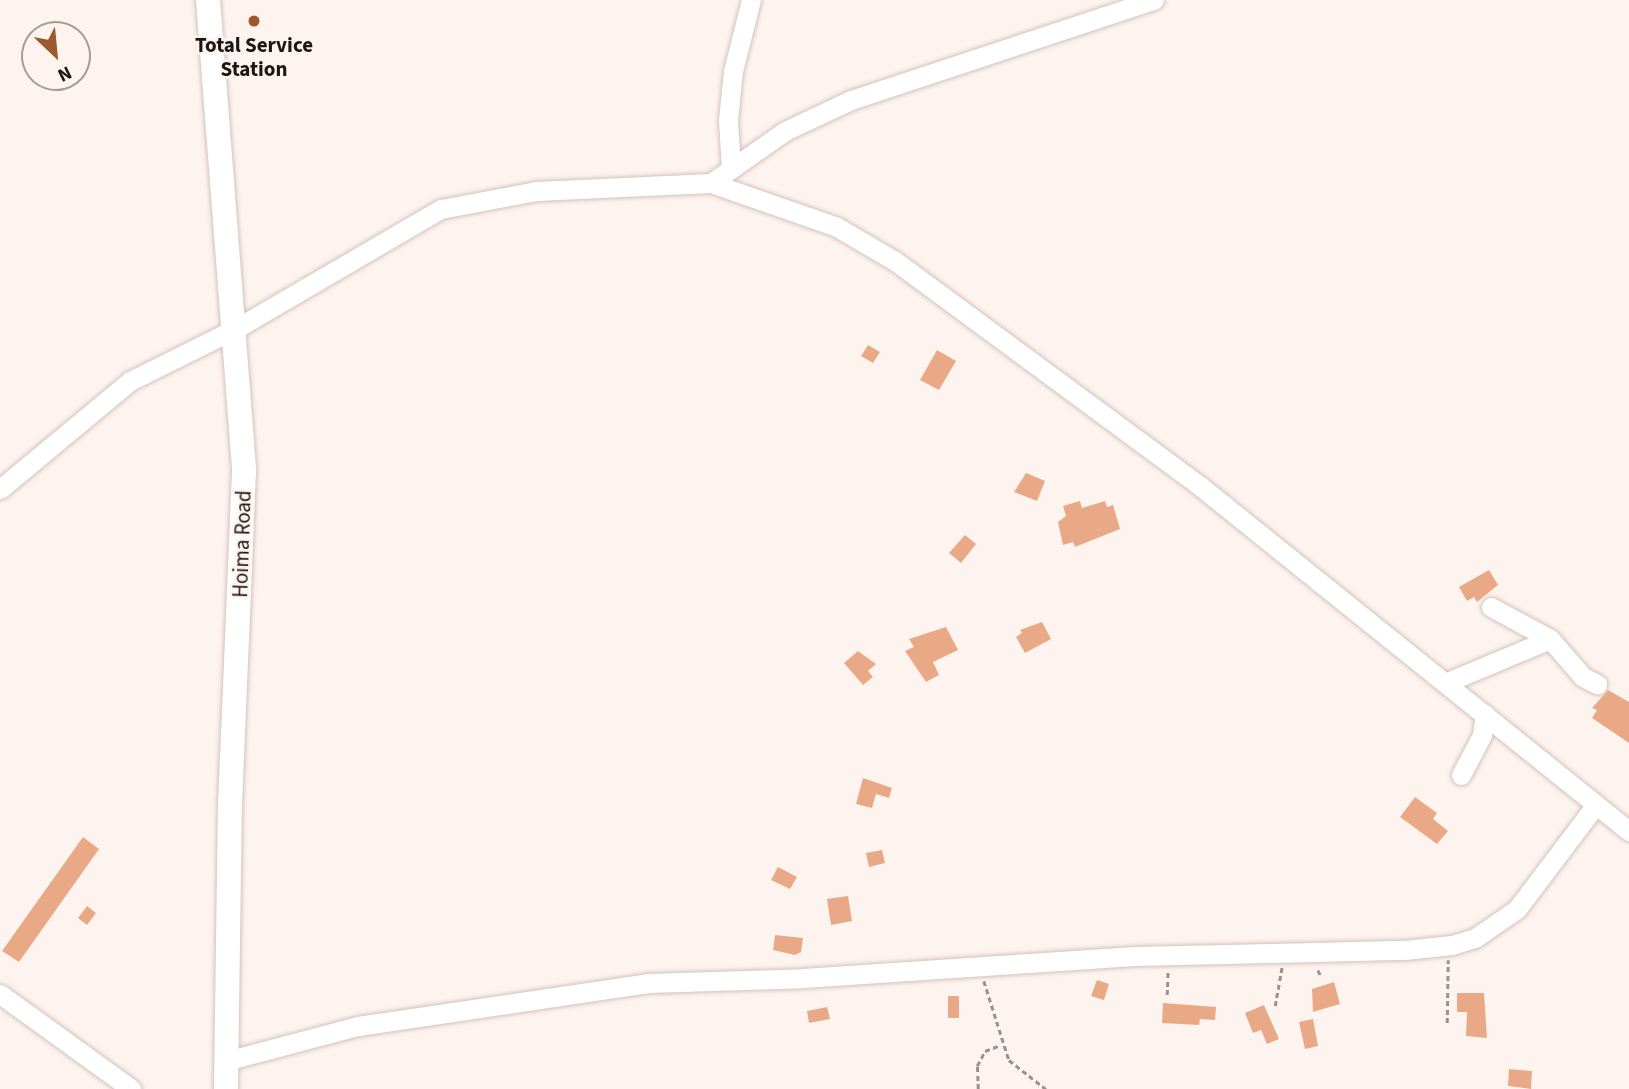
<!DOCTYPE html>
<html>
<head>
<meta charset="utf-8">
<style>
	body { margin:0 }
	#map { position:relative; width:1629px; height:1089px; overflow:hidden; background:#fef4ef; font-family:"Source Sans 3",sans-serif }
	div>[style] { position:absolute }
	.building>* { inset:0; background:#eaa986 }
	.path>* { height:2.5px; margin-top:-1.25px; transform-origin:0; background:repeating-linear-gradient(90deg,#99918d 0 5px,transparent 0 8.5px) }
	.roads { filter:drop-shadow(0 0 2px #d3c3bb) drop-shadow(0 0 2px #d3c3bb) }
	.minor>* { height:19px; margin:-9.5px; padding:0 9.5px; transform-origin:9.5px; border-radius:9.5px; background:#fff }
	.major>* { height:24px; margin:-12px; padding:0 12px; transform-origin:12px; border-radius:12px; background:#fff }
	.dots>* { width:19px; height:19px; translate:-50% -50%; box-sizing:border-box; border:4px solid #fef4ef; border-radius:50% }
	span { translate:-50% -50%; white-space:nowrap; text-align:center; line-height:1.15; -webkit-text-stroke:5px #fef4ef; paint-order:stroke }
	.poi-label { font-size:21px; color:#1d1714; font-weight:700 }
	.street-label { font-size:21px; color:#1d1714 }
	.north { position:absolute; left:21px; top:21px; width:70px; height:70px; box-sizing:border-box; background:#fef4ef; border:2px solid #a49c97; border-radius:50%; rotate:154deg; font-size:19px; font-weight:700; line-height:28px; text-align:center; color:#1d1714 }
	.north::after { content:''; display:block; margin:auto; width:24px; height:32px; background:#9e582e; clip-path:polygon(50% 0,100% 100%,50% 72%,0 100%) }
</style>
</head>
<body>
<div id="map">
	<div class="building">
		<div style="clip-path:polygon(868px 345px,880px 352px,873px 363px,861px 356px)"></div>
		<div style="clip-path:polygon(937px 350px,956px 361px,939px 390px,920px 380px)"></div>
		<div style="clip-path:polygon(1026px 473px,1045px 481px,1037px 501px,1014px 492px)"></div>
		<div style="clip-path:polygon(1080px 501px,1082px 508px,1105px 501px,1107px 507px,1113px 505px,1120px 529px,1075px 547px,1073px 542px,1063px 545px,1058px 522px,1066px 516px,1063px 506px)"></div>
		<div style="clip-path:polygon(965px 535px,976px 544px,961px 563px,949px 553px)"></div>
		<div style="clip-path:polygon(1489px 570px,1498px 585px,1477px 602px,1474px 597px,1467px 601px,1459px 587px)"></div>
		<div style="clip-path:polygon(1042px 622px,1051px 639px,1025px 653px,1016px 637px,1022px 633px,1020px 630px)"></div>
		<div style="clip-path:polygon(946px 627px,958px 650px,933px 662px,939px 675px,926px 682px,905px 651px,914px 647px,909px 639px)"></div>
		<div style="clip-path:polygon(858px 651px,876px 664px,868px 671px,873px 677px,863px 685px,844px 663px)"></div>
		<div style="clip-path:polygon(1608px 690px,1629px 702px,1629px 743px,1592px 718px,1597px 710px,1592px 708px)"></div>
		<div style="clip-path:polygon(863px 778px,892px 788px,889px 798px,876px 794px,872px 808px,856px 804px)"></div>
		<div style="clip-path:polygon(1415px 797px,1437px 813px,1433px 819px,1448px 831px,1437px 844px,1400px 817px)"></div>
		<div style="clip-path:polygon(83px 837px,99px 849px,19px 962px,2px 951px)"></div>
		<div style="clip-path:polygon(882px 850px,885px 863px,869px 867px,866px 853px)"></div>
		<div style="clip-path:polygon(778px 867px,797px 877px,790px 889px,771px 880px)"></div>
		<div style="clip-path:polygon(848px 896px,852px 921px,831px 925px,827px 899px)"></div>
		<div style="clip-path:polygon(87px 906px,96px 913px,87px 925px,78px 918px)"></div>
		<div style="clip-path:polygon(775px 935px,803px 938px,801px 952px,795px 955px,773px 950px)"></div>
		<div style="clip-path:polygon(1097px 980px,1109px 984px,1104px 1000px,1091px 996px)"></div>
		<div style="clip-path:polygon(1334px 982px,1340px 1004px,1313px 1012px,1312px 989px)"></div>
		<div style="clip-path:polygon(1457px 993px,1484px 993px,1487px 1038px,1466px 1036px,1467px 1012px,1457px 1012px)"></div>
		<div style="clip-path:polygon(948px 996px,959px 996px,959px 1018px,948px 1018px)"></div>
		<div style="clip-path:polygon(1163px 1003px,1216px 1007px,1215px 1020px,1200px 1019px,1199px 1025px,1162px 1023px)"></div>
		<div style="clip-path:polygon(1264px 1005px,1279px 1039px,1267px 1044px,1261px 1030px,1253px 1033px,1245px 1013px)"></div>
		<div style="clip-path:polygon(827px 1007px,830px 1019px,809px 1023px,807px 1011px)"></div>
		<div style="clip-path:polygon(1313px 1019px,1318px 1046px,1305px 1049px,1299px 1022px)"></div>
		<div style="clip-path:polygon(1509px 1069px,1532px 1071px,1531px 1089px,1508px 1086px)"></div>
	</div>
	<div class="path">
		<div style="left:1318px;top:970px;width:7px;rotate:63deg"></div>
		<div style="left:984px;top:981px;width:83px;rotate:72.4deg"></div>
		<div style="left:1009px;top:1060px;width:47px;rotate:38.1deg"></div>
		<div style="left:1167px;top:995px;width:23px;rotate:-88deg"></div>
		<div style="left:1275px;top:1006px;width:39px;rotate:-80deg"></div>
		<div style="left:1447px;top:1023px;width:63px;rotate:-89.1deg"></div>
		<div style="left:978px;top:1089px;width:23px;rotate:-92deg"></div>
		<div style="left:977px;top:1066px;width:17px;rotate:-62deg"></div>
		<div style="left:985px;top:1051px;width:17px;rotate:-21deg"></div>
	</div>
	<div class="roads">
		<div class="minor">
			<div style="left:731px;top:169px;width:49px;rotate:-93.5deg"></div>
			<div style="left:728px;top:120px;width:49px;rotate:-84.2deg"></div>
			<div style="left:733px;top:71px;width:73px;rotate:-75.8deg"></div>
			<div style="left:711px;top:183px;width:90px;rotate:-35.1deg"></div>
			<div style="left:785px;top:131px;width:73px;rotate:-25.2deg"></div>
			<div style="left:851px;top:100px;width:319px;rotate:-18.3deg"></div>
			<div style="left:0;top:489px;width:169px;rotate:-39.7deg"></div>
			<div style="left:130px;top:381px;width:119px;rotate:-26.4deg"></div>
			<div style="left:237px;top:328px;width:236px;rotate:-30.3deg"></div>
			<div style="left:441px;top:209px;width:97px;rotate:-10.7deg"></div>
			<div style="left:536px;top:191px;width:175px;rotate:-2.6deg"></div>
			<div style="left:711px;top:183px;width:133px;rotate:19.2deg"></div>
			<div style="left:837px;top:227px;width:67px;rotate:30.4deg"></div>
			<div style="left:895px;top:261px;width:379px;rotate:36.4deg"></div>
			<div style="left:1200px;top:486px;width:551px;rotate:38.81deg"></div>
			<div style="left:1491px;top:607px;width:67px;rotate:28.5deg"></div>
			<div style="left:1445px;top:683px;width:114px;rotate:-22.7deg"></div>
			<div style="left:1550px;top:639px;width:50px;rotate:49deg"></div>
			<div style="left:1583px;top:677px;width:16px;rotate:27deg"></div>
			<div style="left:1461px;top:775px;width:45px;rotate:-62.3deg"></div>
			<div style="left:1482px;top:735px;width:21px;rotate:-82deg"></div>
			<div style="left:0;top:994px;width:162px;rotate:35.9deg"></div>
			<div style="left:226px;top:1061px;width:137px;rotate:-14.9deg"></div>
			<div style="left:358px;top:1026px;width:293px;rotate:-8.4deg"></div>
			<div style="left:648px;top:983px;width:155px;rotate:-1.8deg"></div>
			<div style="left:803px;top:978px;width:332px;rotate:-3.8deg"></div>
			<div style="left:1134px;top:956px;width:271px;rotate:-1.3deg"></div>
			<div style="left:1405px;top:950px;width:47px;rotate:-6.1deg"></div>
			<div style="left:1452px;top:945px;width:24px;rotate:-17deg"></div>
			<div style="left:1475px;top:938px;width:51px;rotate:-34.6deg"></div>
			<div style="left:1517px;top:909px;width:129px;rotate:-52.9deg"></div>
		</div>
		<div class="major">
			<div style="left:208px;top:0;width:472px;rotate:85.6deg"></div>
			<div style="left:244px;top:471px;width:328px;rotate:92.4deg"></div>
			<div style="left:230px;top:799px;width:290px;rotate:90.8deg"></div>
		</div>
	</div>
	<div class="dots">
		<div style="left:254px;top:21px;background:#9e582e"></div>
	</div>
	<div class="poi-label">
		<span style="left:254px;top:57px">Total Service<br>Station</span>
	</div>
	<div class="street-label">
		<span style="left:242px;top:544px;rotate:-88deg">Hoima Road</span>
	</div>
	<div class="north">N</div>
</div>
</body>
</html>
